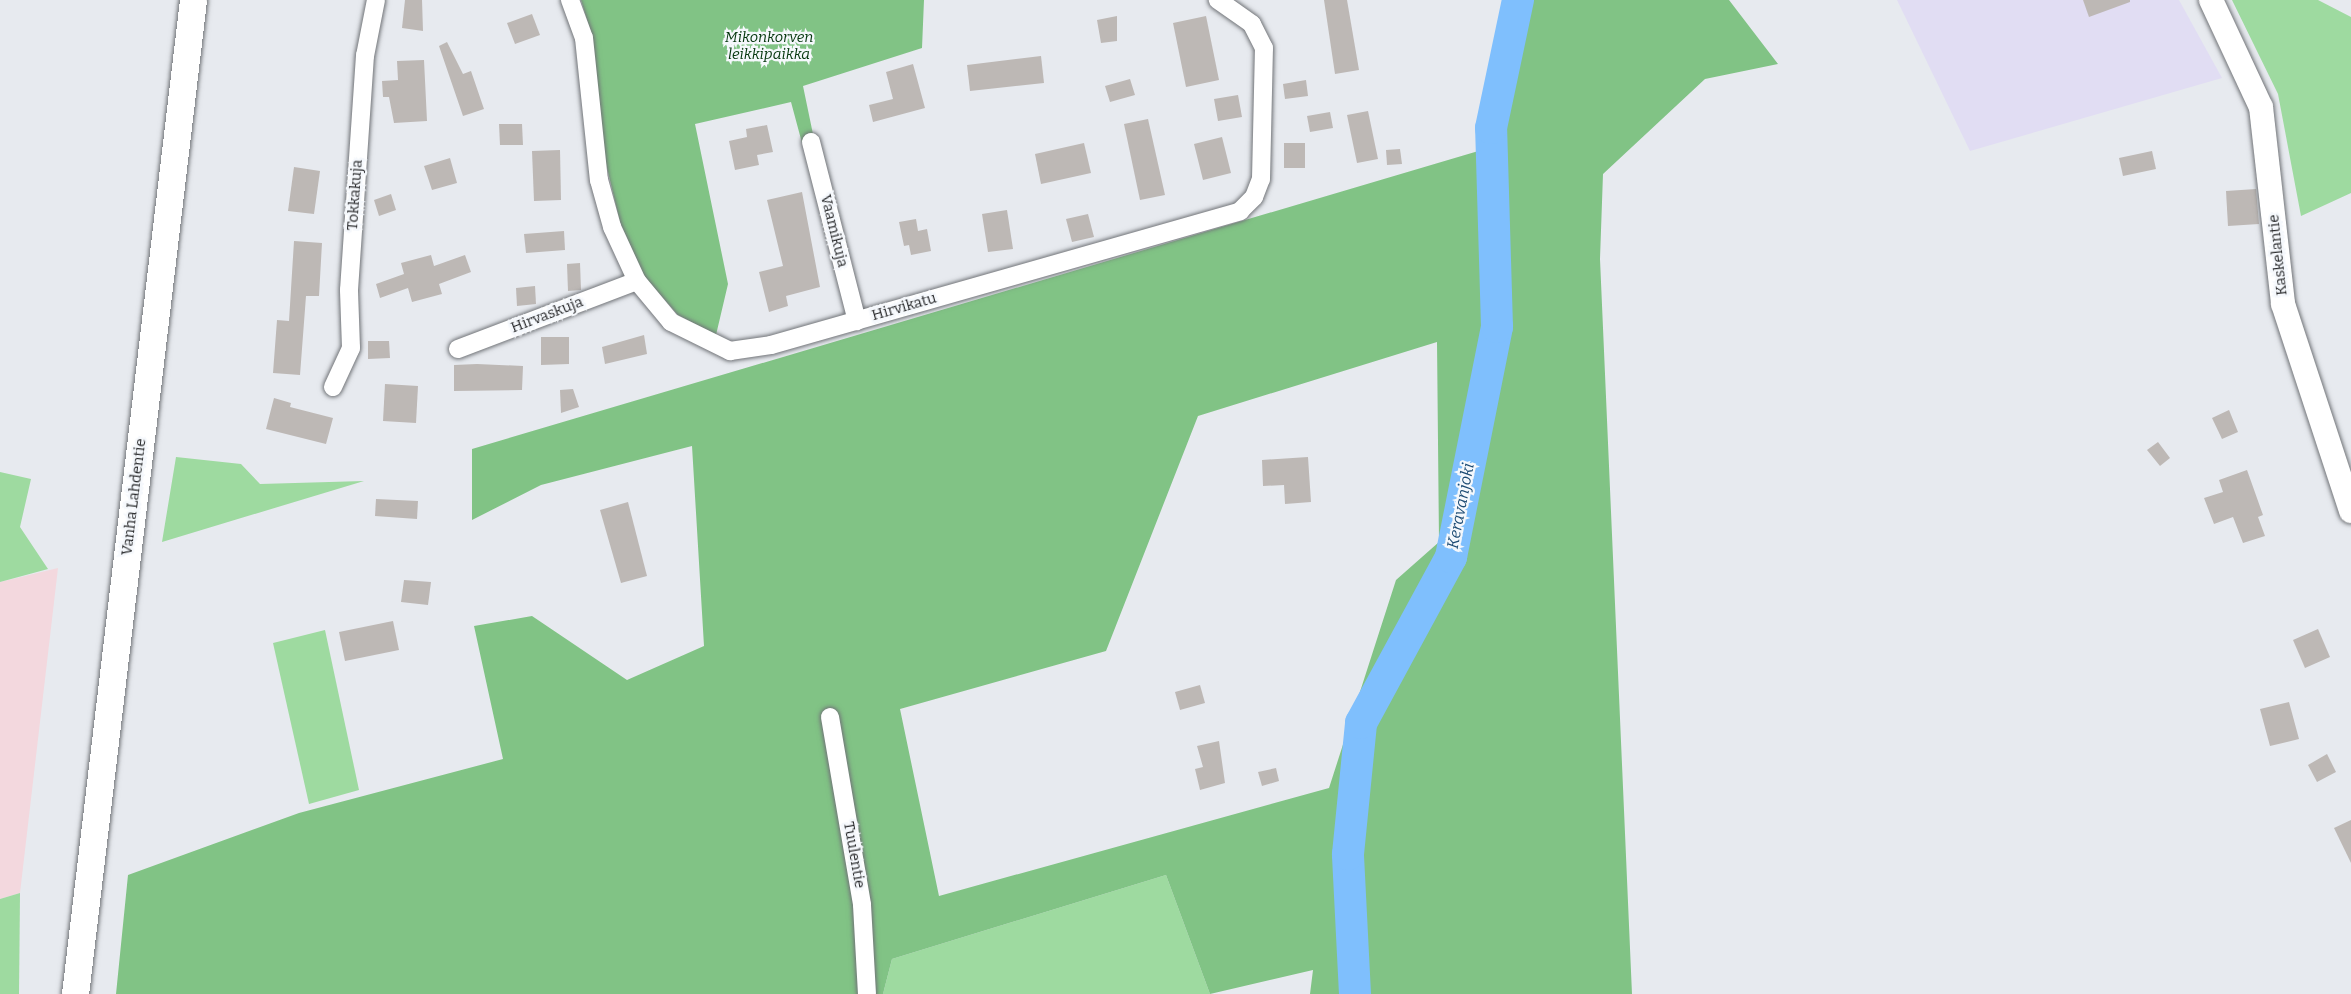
<!DOCTYPE html>
<html>
<head>
<meta charset="utf-8">
<style>
	body { margin:0 }
	#map { position:relative; width:2351px; height:994px; overflow:hidden; background:#e7eaef; font-family:Bitter,serif }
	div>[style] { position:absolute }
	.commercial>* { inset:0; background:#f3d8de }
	.industrial>* { inset:0; background:#e1ddf3 }
	.green>* { inset:0; background:#9edaa0 }
	.forest>* { inset:0; background:#81c385 }
	.river>* { height:32px; margin:-16px; padding:0 16px; transform-origin:16px; border-radius:16px; background:#7fbffd }
	.building>* { inset:0; background:#bdb8b5 }
	.roads { filter:drop-shadow(0 0 2px #717478) drop-shadow(0 0 2px #717478) }
	.minor>* { height:18px; margin:-9px; padding:0 9px; transform-origin:9px; border-radius:9px; background:#fff }
	.tertiary>* { height:24px; margin:-12px; padding:0 12px; transform-origin:12px; border-radius:12px; background:#fff }
	.secondary>* { height:27px; margin:-13.5px; padding:0 13.5px; transform-origin:13.5px; border-radius:13.5px; background:#fff }
	span { translate:-50% -50%; white-space:nowrap; text-align:center; line-height:1.15; -webkit-text-stroke:4.5px #f5f8fc; paint-order:stroke }
	.park-label { font-size:15px; color:#05370e; font-style:italic }
	.street-label { font-size:15px; color:#252628 }
	.water-label { font-size:16px; color:#1d4b73; font-style:italic }
</style>
</head>
<body>
<div id="map">
	<div class="commercial">
		<div style="clip-path:polygon(58px 568px,20px 893px,0 899px,0 582px)"></div>
	</div>
	<div class="industrial">
		<div style="clip-path:polygon(1897px 0,2179px 0,2222px 78px,1970px 151px)"></div>
	</div>
	<div class="green">
		<div style="clip-path:polygon(2232px 0,2318px 0,2351px 17px,2351px 193px,2301px 216px,2278px 94px)"></div>
		<div style="clip-path:polygon(176px 457px,241px 464px,260px 484px,364px 481px,162px 542px)"></div>
		<div style="clip-path:polygon(0 472px,31px 479px,20px 527px,48px 569px,0 582px)"></div>
		<div style="clip-path:polygon(325px 630px,359px 790px,309px 804px,273px 643px)"></div>
		<div style="clip-path:polygon(1166px 875px,1210px 994px,883px 994px,892px 959px)"></div>
		<div style="clip-path:polygon(20px 893px,19px 994px,0 994px,0 899px)"></div>
	</div>
	<div class="forest">
		<div style="clip-path:polygon(581px 0,924px 0,922px 48px,803px 86px,814px 139px,802px 143px,791px 102px,695px 124px,728px 284px,716px 335px,678px 315px,643px 275px,620px 222px,603px 151px,592px 36px)"></div>
		<div style="clip-path:polygon(evenodd,1533px 0,1729px 0,1778px 64px,1705px 79px,1603px 174px,1600px 259px,1632px 994px,1310px 994px,1313px 970px,1210px 994px,1166px 875px,892px 959px,883px 994px,116px 994px,128px 875px,299px 813px,503px 759px,474px 626px,532px 616px,627px 680px,704px 646px,692px 446px,541px 485px,472px 520px,472px 449px,1502px 144px,1527px 15px,1533px 0,1437px 342px,1439px 542px,1396px 580px,1329px 788px,939px 896px,900px 709px,1106px 651px,1198px 416px,1437px 342px)"></div>
	</div>
	<div class="river">
		<div style="left:1355px;top:994px;width:140px;rotate:-92.9deg"></div>
		<div style="left:1348px;top:854px;width:132px;rotate:-84.3deg"></div>
		<div style="left:1361px;top:723px;width:189px;rotate:-61.5deg"></div>
		<div style="left:1451px;top:557px;width:235px;rotate:-78.7deg"></div>
		<div style="left:1497px;top:327px;width:199px;rotate:-91.7deg"></div>
		<div style="left:1491px;top:128px;width:131px;rotate:-78.1deg"></div>
	</div>
	<div class="building">
		<div style="clip-path:polygon(405px 0,422px 0,423px 31px,402px 28px)"></div>
		<div style="clip-path:polygon(1324px 0,1347px 0,1359px 70px,1335px 74px)"></div>
		<div style="clip-path:polygon(2083px 0,2130px 0,2130px 2px,2089px 17px)"></div>
		<div style="clip-path:polygon(532px 14px,540px 35px,515px 44px,507px 23px)"></div>
		<div style="clip-path:polygon(1117px 16px,1117px 41px,1101px 43px,1097px 20px)"></div>
		<div style="clip-path:polygon(1206px 16px,1219px 80px,1186px 87px,1173px 23px)"></div>
		<div style="clip-path:polygon(447px 42px,463px 74px,471px 71px,484px 109px,463px 116px,439px 46px)"></div>
		<div style="clip-path:polygon(1041px 56px,1044px 83px,970px 91px,967px 65px)"></div>
		<div style="clip-path:polygon(424px 60px,427px 121px,394px 123px,389px 97px,383px 97px,382px 81px,398px 80px,397px 61px)"></div>
		<div style="clip-path:polygon(913px 64px,925px 108px,873px 122px,869px 105px,893px 99px,886px 72px)"></div>
		<div style="clip-path:polygon(1130px 79px,1135px 95px,1110px 102px,1105px 86px)"></div>
		<div style="clip-path:polygon(1306px 80px,1308px 96px,1285px 99px,1283px 84px)"></div>
		<div style="clip-path:polygon(1238px 95px,1242px 117px,1218px 121px,1214px 99px)"></div>
		<div style="clip-path:polygon(1368px 111px,1378px 159px,1357px 163px,1347px 115px)"></div>
		<div style="clip-path:polygon(1330px 112px,1333px 128px,1310px 132px,1307px 116px)"></div>
		<div style="clip-path:polygon(1148px 119px,1165px 195px,1140px 200px,1124px 124px)"></div>
		<div style="clip-path:polygon(499px 124px,522px 124px,523px 145px,500px 145px)"></div>
		<div style="clip-path:polygon(767px 125px,773px 152px,757px 155px,759px 165px,735px 170px,729px 141px,747px 137px,746px 129px)"></div>
		<div style="clip-path:polygon(1222px 137px,1231px 173px,1203px 180px,1194px 144px)"></div>
		<div style="clip-path:polygon(1084px 143px,1091px 173px,1041px 184px,1035px 154px)"></div>
		<div style="clip-path:polygon(1284px 143px,1305px 143px,1305px 168px,1284px 168px)"></div>
		<div style="clip-path:polygon(1400px 149px,1402px 164px,1387px 165px,1386px 150px)"></div>
		<div style="clip-path:polygon(560px 150px,561px 200px,534px 201px,532px 151px)"></div>
		<div style="clip-path:polygon(2152px 151px,2156px 169px,2123px 176px,2119px 158px)"></div>
		<div style="clip-path:polygon(450px 158px,457px 183px,432px 190px,424px 166px)"></div>
		<div style="clip-path:polygon(294px 167px,320px 171px,314px 214px,288px 211px)"></div>
		<div style="clip-path:polygon(2256px 189px,2259px 224px,2228px 226px,2226px 191px)"></div>
		<div style="clip-path:polygon(802px 192px,820px 287px,786px 296px,788px 306px,769px 312px,759px 272px,783px 266px,767px 200px)"></div>
		<div style="clip-path:polygon(391px 194px,396px 210px,379px 216px,374px 200px)"></div>
		<div style="clip-path:polygon(1007px 210px,1013px 249px,988px 252px,982px 214px)"></div>
		<div style="clip-path:polygon(1088px 214px,1094px 237px,1072px 242px,1066px 219px)"></div>
		<div style="clip-path:polygon(916px 219px,918px 231px,927px 229px,931px 251px,911px 255px,909px 245px,904px 246px,899px 222px)"></div>
		<div style="clip-path:polygon(564px 231px,565px 250px,526px 253px,524px 234px)"></div>
		<div style="clip-path:polygon(294px 241px,322px 243px,319px 296px,306px 296px,300px 375px,273px 373px,277px 320px,289px 321px)"></div>
		<div style="clip-path:polygon(431px 255px,434px 266px,465px 255px,471px 272px,439px 284px,442px 294px,412px 302px,408px 288px,380px 298px,376px 284px,404px 274px,401px 263px)"></div>
		<div style="clip-path:polygon(580px 263px,581px 290px,568px 291px,567px 264px)"></div>
		<div style="clip-path:polygon(535px 286px,536px 304px,517px 306px,516px 288px)"></div>
		<div style="clip-path:polygon(644px 335px,647px 354px,605px 364px,602px 347px)"></div>
		<div style="clip-path:polygon(541px 337px,569px 337px,569px 364px,541px 365px)"></div>
		<div style="clip-path:polygon(368px 341px,389px 341px,390px 358px,368px 359px)"></div>
		<div style="clip-path:polygon(477px 364px,523px 366px,522px 390px,454px 391px,454px 365px)"></div>
		<div style="clip-path:polygon(385px 384px,418px 386px,416px 423px,383px 421px)"></div>
		<div style="clip-path:polygon(573px 389px,579px 407px,561px 413px,560px 390px)"></div>
		<div style="clip-path:polygon(274px 398px,291px 403px,290px 407px,333px 418px,326px 444px,266px 429px)"></div>
		<div style="clip-path:polygon(2229px 410px,2238px 432px,2222px 439px,2212px 418px)"></div>
		<div style="clip-path:polygon(2158px 442px,2170px 458px,2160px 466px,2147px 450px)"></div>
		<div style="clip-path:polygon(1308px 457px,1311px 502px,1285px 504px,1284px 485px,1263px 486px,1262px 460px)"></div>
		<div style="clip-path:polygon(2247px 470px,2263px 515px,2258px 517px,2265px 536px,2243px 543px,2233px 517px,2214px 524px,2204px 498px,2223px 492px,2219px 480px)"></div>
		<div style="clip-path:polygon(376px 499px,418px 501px,417px 519px,375px 516px)"></div>
		<div style="clip-path:polygon(628px 502px,647px 576px,621px 583px,600px 510px)"></div>
		<div style="clip-path:polygon(404px 580px,431px 582px,428px 605px,401px 602px)"></div>
		<div style="clip-path:polygon(393px 621px,399px 650px,345px 661px,339px 632px)"></div>
		<div style="clip-path:polygon(2318px 629px,2330px 657px,2305px 668px,2293px 640px)"></div>
		<div style="clip-path:polygon(1200px 685px,1205px 703px,1180px 710px,1175px 692px)"></div>
		<div style="clip-path:polygon(2289px 702px,2299px 739px,2270px 746px,2260px 709px)"></div>
		<div style="clip-path:polygon(1219px 741px,1225px 783px,1200px 790px,1195px 769px,1203px 767px,1197px 746px)"></div>
		<div style="clip-path:polygon(2327px 754px,2336px 772px,2317px 782px,2308px 765px)"></div>
		<div style="clip-path:polygon(1276px 768px,1279px 781px,1262px 786px,1258px 772px)"></div>
		<div style="clip-path:polygon(2351px 820px,2351px 863px,2334px 828px)"></div>
	</div>
	<div class="roads">
		<div class="minor">
			<div style="left:570px;top:0;width:40px;rotate:69.8deg"></div>
			<div style="left:584px;top:38px;width:143px;rotate:84deg"></div>
			<div style="left:599px;top:180px;width:49px;rotate:74.5deg"></div>
			<div style="left:612px;top:227px;width:60px;rotate:65.2deg"></div>
			<div style="left:637px;top:281px;width:53px;rotate:50.3deg"></div>
			<div style="left:671px;top:322px;width:66px;rotate:26.2deg"></div>
			<div style="left:730px;top:351px;width:41px;rotate:-8.3deg"></div>
			<div style="left:771px;top:345px;width:488px;rotate:-15.9deg"></div>
			<div style="left:1240px;top:211px;width:20px;rotate:-45deg"></div>
			<div style="left:1254px;top:197px;width:19px;rotate:-69deg"></div>
			<div style="left:1261px;top:179px;width:131px;rotate:-88.7deg"></div>
			<div style="left:1264px;top:48px;width:27px;rotate:-117deg"></div>
			<div style="left:1252px;top:24px;width:42px;rotate:-144.8deg"></div>
			<div style="left:811px;top:142px;width:185px;rotate:75.6deg"></div>
			<div style="left:458px;top:349px;width:191px;rotate:-20.8deg"></div>
			<div style="left:333px;top:387px;width:43px;rotate:-65.2deg"></div>
			<div style="left:351px;top:348px;width:58px;rotate:-92deg"></div>
			<div style="left:349px;top:290px;width:235px;rotate:-86.1deg"></div>
			<div style="left:365px;top:56px;width:57px;rotate:-78.9deg"></div>
			<div style="left:830px;top:717px;width:191px;rotate:80.3deg"></div>
			<div style="left:862px;top:905px;width:89px;rotate:86.8deg"></div>
		</div>
		<div class="tertiary">
			<div style="left:2211px;top:0;width:118px;rotate:65deg"></div>
			<div style="left:2261px;top:107px;width:198px;rotate:83.6deg"></div>
			<div style="left:2283px;top:304px;width:218px;rotate:71.8deg"></div>
		</div>
		<div class="secondary">
			<div style="left:75px;top:994px;width:1001px;rotate:-83.23deg"></div>
		</div>
	</div>
	<div class="park-label">
		<span style="left:769px;top:46px">Mikonkorven<br>leikkipaikka</span>
	</div>
	<div class="street-label">
		<span style="left:355px;top:195px;rotate:-86deg">Tokkakuja</span>
		<span style="left:834px;top:231px;rotate:76deg">Vaamikuja</span>
		<span style="left:2278px;top:255px;rotate:-96deg">Kaskelantie</span>
		<span style="left:904px;top:307px;rotate:-16deg">Hirvikatu</span>
		<span style="left:547px;top:315px;rotate:-21deg">Hirvaskuja</span>
		<span style="left:134px;top:497px;rotate:-83deg">Vanha Lahdentie</span>
		<span style="left:854px;top:855px;rotate:80deg">Tuulentie</span>
	</div>
	<div class="water-label">
		<span style="left:1461px;top:506px;rotate:-79deg">Keravanjoki</span>
	</div>
</div>
</body>
</html>
